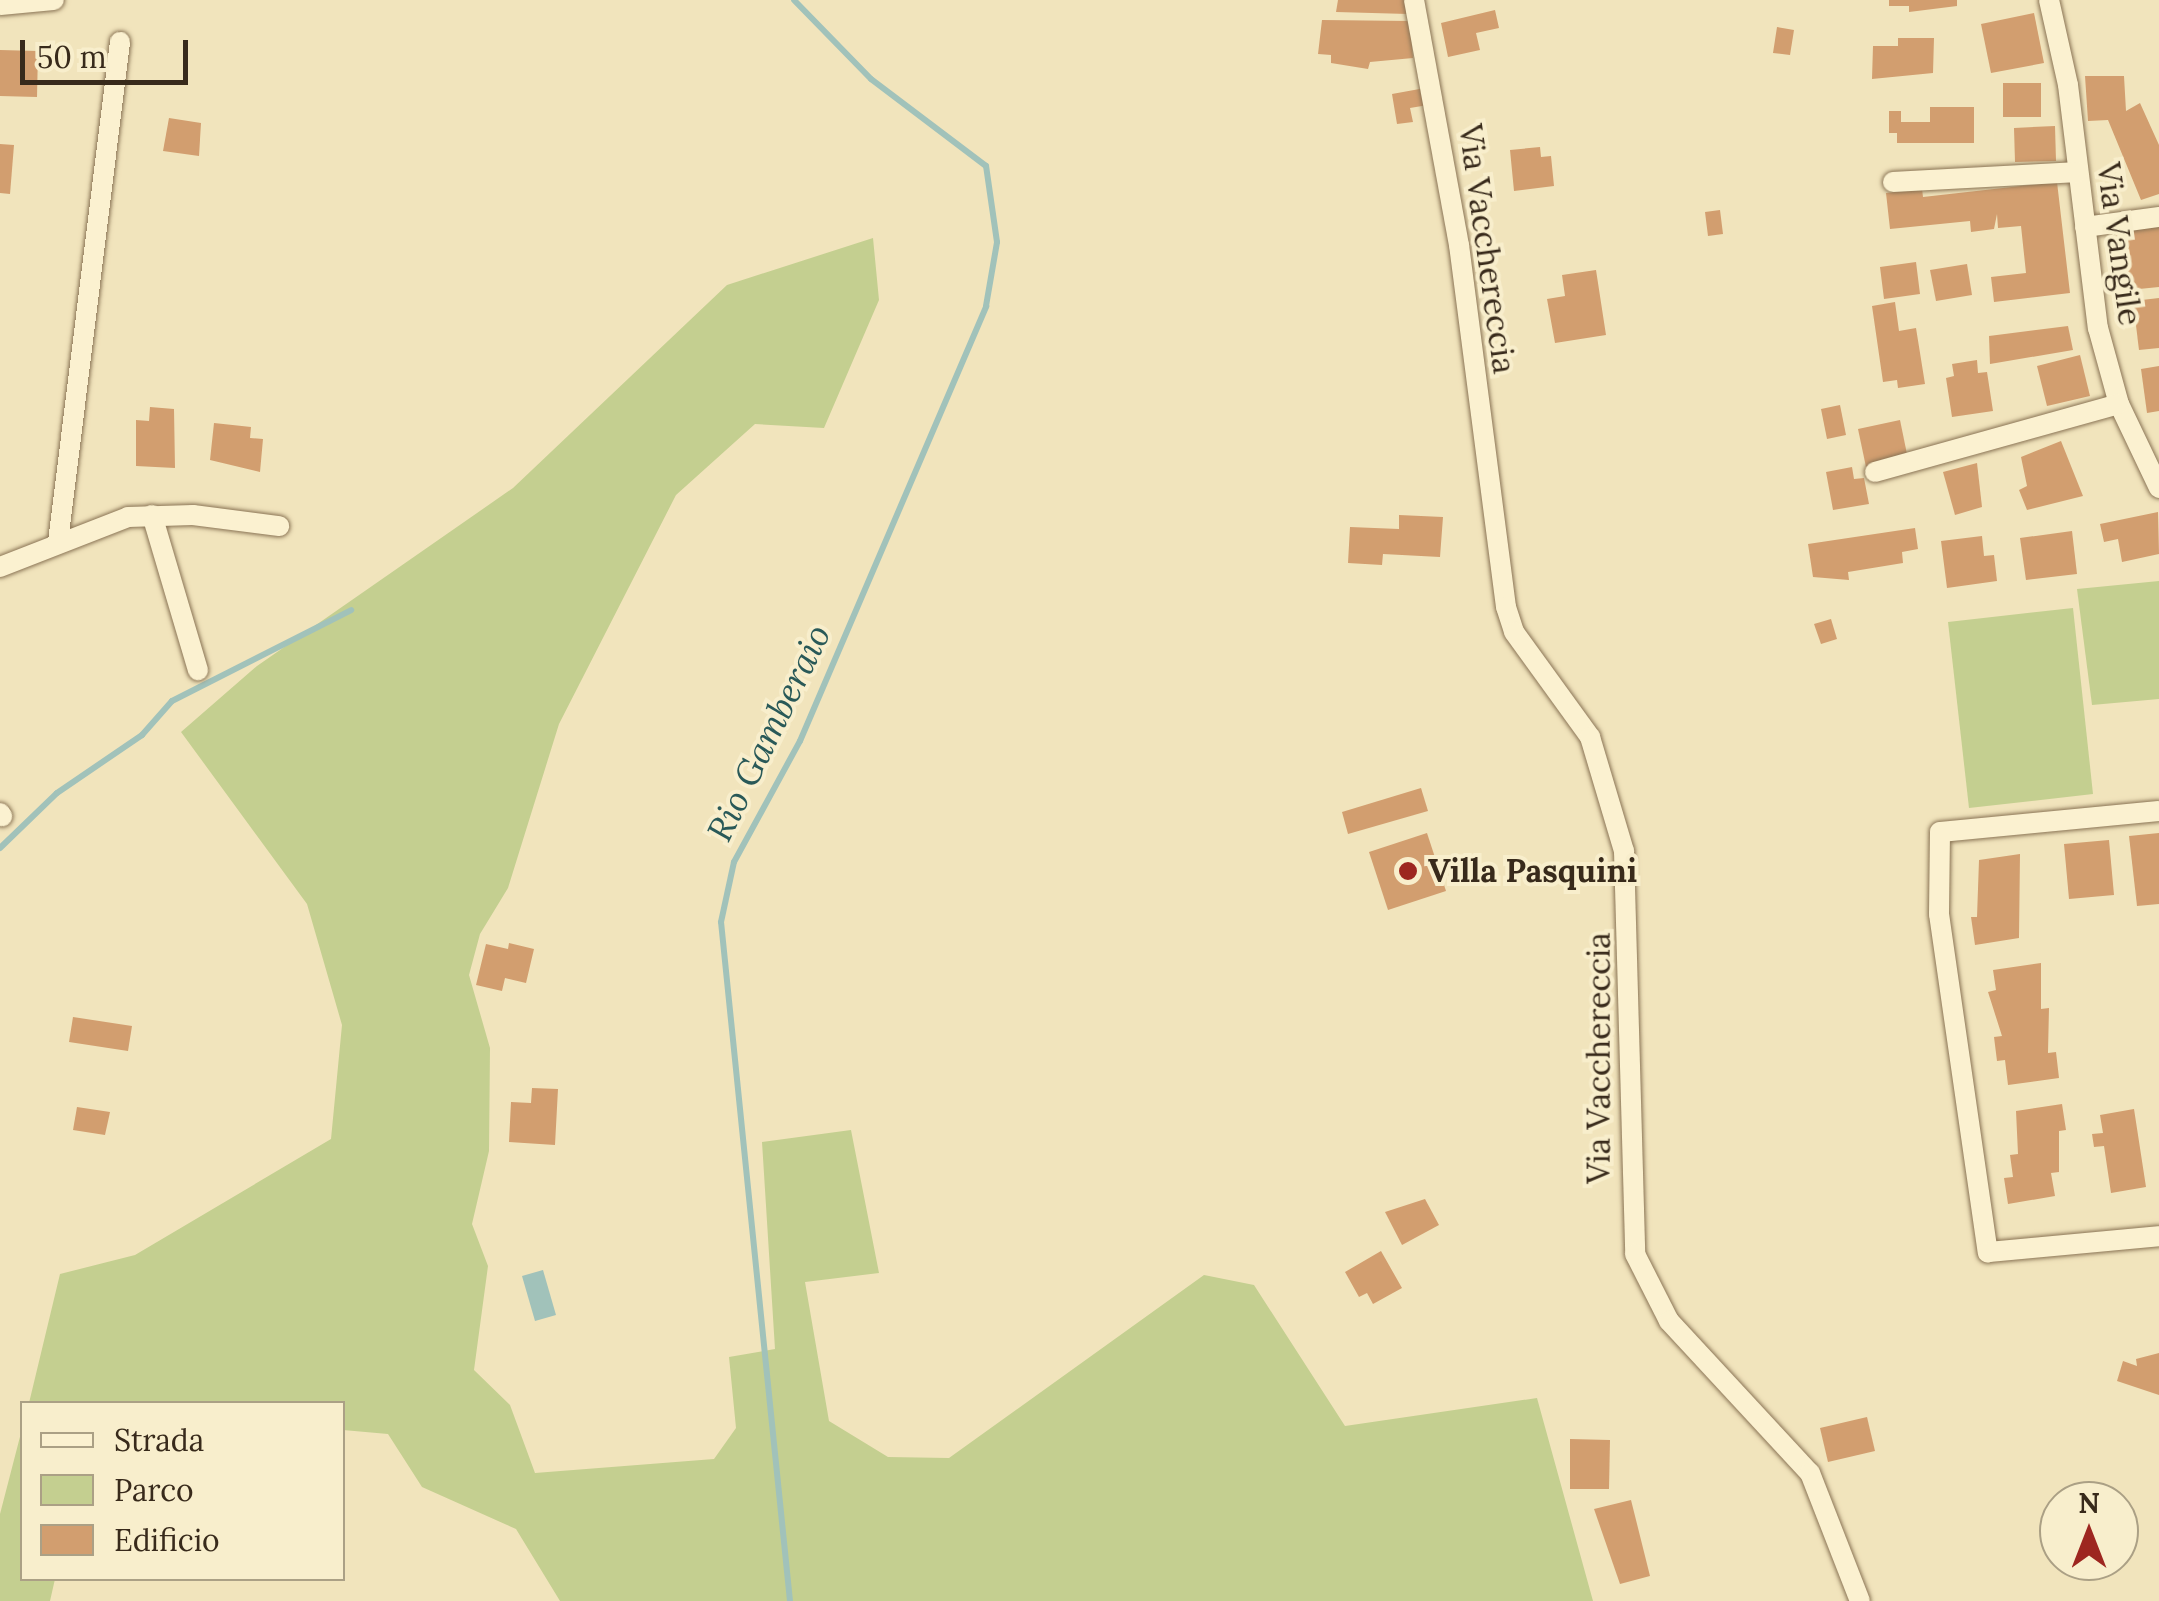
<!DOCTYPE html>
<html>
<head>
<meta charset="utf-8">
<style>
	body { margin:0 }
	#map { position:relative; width:2159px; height:1601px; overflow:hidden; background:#f1e4bc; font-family:Lora,serif }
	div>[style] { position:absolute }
	.green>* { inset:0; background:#c4cf90 }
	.water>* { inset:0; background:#a1c2ba }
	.stream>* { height:6px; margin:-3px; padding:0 3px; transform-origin:3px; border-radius:3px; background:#a1c2ba }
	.building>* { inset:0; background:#d29e6f }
	.roads { filter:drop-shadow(0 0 2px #8a7455) drop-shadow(0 0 2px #8a7455) }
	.street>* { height:20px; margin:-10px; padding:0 10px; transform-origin:10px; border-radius:10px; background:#fbf1d0 }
	.dots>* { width:28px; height:28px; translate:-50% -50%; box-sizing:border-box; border:5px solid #f8eecc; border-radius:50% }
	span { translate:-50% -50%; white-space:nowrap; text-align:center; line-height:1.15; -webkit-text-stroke:8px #f8eecc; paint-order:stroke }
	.street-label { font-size:32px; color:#382a1b }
	.poi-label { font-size:32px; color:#382a1b; font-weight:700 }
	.left { translate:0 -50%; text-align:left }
	.water-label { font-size:35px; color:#295958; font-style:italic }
	.legend { position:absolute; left:20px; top:1401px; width:325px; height:180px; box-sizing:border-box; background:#f8eecc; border:2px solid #aba085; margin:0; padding:12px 18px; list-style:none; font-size:30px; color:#382a1b }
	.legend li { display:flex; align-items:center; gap:20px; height:50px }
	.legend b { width:50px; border:2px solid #aba085 }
	.north { position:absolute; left:2039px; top:1481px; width:100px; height:100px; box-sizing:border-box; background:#f8eecc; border:2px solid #aba085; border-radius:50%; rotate:0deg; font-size:28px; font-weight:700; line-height:40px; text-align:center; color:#382a1b }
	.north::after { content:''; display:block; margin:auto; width:35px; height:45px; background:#9d2620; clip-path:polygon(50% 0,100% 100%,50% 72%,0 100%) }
	.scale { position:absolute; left:20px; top:40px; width:168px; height:45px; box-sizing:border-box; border:5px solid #382a1b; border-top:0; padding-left:12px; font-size:30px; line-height:35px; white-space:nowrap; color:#382a1b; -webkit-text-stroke:8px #f8eecc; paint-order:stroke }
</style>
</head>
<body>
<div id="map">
	<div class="green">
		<div style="clip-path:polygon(873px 238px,879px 300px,824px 428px,755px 424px,676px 495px,559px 724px,508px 888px,480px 934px,469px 975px,490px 1048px,489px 1151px,472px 1224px,488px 1266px,474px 1370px,510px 1405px,535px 1473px,714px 1459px,736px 1428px,729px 1357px,775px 1349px,762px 1142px,851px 1130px,879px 1273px,805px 1282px,829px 1421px,888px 1457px,949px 1458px,1204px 1275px,1254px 1285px,1345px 1426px,1537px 1398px,1593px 1601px,560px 1601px,516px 1529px,422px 1487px,388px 1434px,343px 1430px,342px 1404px,29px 1403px,60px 1274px,135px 1255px,331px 1139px,342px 1025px,307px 904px,181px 732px,257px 666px,513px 488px,727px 285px)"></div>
		<div style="clip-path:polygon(2159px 581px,2159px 699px,2092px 705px,2077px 589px)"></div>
		<div style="clip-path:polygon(2073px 608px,2093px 794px,1969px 808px,1948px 622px)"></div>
		<div style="clip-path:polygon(22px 1429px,22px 1578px,55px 1579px,50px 1601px,0 1601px,0 1514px)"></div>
	</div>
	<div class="water">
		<div style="clip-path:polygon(543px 1270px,556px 1315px,535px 1321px,522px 1276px)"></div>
	</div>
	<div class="stream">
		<div style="left:0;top:848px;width:79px;rotate:-44deg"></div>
		<div style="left:57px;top:793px;width:103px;rotate:-34.3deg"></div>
		<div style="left:142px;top:735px;width:45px;rotate:-48.6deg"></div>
		<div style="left:172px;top:701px;width:201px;rotate:-26.9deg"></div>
		<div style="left:790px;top:1601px;width:682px;rotate:-95.8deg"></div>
		<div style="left:721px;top:922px;width:61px;rotate:-77.8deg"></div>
		<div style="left:734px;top:862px;width:138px;rotate:-61.4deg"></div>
		<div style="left:800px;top:741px;width:473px;rotate:-66.8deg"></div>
		<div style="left:986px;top:306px;width:65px;rotate:-80.2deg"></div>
		<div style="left:997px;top:242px;width:77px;rotate:-98.2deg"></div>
		<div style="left:986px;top:166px;width:144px;rotate:-142.9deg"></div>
		<div style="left:871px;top:79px;width:110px;rotate:-134.3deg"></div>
	</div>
	<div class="building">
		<div style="clip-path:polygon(1338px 0,1407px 0,1408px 14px,1336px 12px)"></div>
		<div style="clip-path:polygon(1889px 0,1957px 0,1957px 6px,1909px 12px,1909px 6px,1889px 6px)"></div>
		<div style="clip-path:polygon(1495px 10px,1499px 28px,1476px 33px,1480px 50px,1448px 57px,1441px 23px)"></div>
		<div style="clip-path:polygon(2034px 13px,2044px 63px,1991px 73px,1981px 24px)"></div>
		<div style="clip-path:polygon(1322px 20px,1410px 21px,1413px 58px,1370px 62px,1368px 69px,1331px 63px,1331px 55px,1318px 54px)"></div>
		<div style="clip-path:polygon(1777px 27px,1794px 30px,1790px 55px,1773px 53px)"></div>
		<div style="clip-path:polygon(1898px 38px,1934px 38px,1933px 73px,1872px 79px,1873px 46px,1898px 46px)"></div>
		<div style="clip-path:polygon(0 50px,38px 51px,37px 97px,0 96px)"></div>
		<div style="clip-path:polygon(2085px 76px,2124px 76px,2126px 111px,2140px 103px,2159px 145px,2159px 194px,2141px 200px,2108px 120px,2088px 121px)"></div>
		<div style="clip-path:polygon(2003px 83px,2041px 83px,2041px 117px,2003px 117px)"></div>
		<div style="clip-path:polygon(1425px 88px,1428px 105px,1410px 108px,1413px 122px,1397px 124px,1392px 94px)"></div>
		<div style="clip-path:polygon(1930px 107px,1974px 107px,1974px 143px,1897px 143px,1897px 133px,1889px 133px,1889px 111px,1901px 111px,1901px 122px,1930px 122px)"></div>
		<div style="clip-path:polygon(169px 118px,201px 123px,199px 156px,163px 151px)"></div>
		<div style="clip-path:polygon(2055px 126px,2056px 161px,2015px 162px,2014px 128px)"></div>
		<div style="clip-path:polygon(0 144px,14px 145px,10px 194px,0 193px)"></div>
		<div style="clip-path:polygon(1540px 147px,1541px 157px,1551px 156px,1554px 186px,1514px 191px,1510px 150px)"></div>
		<div style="clip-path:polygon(2057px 182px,2070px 293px,1994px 302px,1991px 277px,2026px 273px,2021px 226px,1998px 228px,1997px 214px,1994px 229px,1971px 232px,1970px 221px,1890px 229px,1886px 193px,1922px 189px,1923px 197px)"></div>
		<div style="clip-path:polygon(1720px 210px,1723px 234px,1708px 236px,1705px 212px)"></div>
		<div style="clip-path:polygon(2159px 225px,2159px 287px,2119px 291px,2116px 232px)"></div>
		<div style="clip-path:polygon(1916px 262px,1920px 294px,1884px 299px,1880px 267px)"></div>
		<div style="clip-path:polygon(1967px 264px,1972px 295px,1936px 301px,1930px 270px)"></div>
		<div style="clip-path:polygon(1596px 270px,1606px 335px,1555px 343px,1547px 299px,1565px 296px,1562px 275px)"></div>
		<div style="clip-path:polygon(2159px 298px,2159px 348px,2139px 350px,2133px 301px)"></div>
		<div style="clip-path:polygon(1895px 302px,1899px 331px,1916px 328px,1925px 384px,1898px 388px,1897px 380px,1883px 382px,1872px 306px)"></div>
		<div style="clip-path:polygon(2068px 326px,2073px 350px,1990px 364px,1989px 336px)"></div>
		<div style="clip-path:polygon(2080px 355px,2090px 396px,2047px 406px,2037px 366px)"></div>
		<div style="clip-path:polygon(1977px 360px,1978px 373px,1987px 372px,1993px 411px,1952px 417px,1946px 378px,1954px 376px,1952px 364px)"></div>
		<div style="clip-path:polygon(2159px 366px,2159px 411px,2147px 413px,2141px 369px)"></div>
		<div style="clip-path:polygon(1840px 405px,1846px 435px,1827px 439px,1821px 409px)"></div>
		<div style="clip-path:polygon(150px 407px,174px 409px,175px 468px,136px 466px,136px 420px,149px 421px)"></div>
		<div style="clip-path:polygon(1900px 420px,1908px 459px,1866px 467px,1858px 429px)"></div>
		<div style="clip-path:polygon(214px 423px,251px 427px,250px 438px,263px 439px,260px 472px,210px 460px)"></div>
		<div style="clip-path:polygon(2061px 441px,2083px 496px,2027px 510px,2019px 490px,2027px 486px,2021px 457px)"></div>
		<div style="clip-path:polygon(1977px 463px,1982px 507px,1955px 515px,1943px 472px)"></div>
		<div style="clip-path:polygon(1852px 467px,1854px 479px,1864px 478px,1869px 504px,1833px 510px,1826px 472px)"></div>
		<div style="clip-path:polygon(2158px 512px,2159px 554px,2122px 562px,2118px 539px,2104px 542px,2100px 524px)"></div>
		<div style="clip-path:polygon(1399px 515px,1443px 517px,1440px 557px,1383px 554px,1382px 565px,1348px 563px,1350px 527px,1399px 529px)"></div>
		<div style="clip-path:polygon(1915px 528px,1918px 549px,1902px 552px,1903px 563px,1848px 572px,1849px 580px,1813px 577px,1808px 544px)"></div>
		<div style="clip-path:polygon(2072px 531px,2077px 574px,2026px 580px,2020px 538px)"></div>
		<div style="clip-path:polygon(1982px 536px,1984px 556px,1994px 555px,1997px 581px,1947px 588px,1941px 541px)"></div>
		<div style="clip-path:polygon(1831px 619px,1837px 639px,1821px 644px,1814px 624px)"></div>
		<div style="clip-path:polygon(1421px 788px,1428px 811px,1348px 834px,1342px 812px)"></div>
		<div style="clip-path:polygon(1427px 833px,1446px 891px,1388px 910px,1369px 852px)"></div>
		<div style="clip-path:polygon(2159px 833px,2159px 904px,2137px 906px,2129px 836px)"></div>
		<div style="clip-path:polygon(2109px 840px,2114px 895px,2069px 899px,2064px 844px)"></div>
		<div style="clip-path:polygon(2020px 854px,2019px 938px,1975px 945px,1971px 917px,1977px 917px,1979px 860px)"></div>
		<div style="clip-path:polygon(509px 943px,534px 949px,526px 983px,505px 978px,502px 991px,476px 985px,486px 944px,508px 949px)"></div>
		<div style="clip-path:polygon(2041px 963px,2041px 1009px,2049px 1008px,2048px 1053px,2056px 1052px,2059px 1078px,2008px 1085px,2005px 1060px,1997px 1061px,1994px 1037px,2002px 1036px,1988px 992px,1996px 990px,1993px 970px)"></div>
		<div style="clip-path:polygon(73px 1017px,132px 1026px,128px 1051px,69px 1042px)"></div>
		<div style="clip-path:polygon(532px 1088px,558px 1089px,555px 1145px,509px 1142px,511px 1102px,531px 1103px)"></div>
		<div style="clip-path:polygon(2062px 1104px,2066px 1130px,2059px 1131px,2059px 1172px,2051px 1173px,2055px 1196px,2008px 1204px,2004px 1178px,2013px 1177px,2010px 1155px,2018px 1154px,2016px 1111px)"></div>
		<div style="clip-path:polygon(77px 1107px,110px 1112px,105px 1135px,73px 1130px)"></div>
		<div style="clip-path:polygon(2134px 1109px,2146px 1187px,2111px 1193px,2104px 1146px,2094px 1147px,2092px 1134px,2103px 1133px,2100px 1115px)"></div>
		<div style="clip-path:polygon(1425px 1199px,1439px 1225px,1402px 1245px,1385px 1212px)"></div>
		<div style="clip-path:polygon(1381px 1251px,1402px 1288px,1373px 1304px,1367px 1293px,1359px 1297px,1345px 1272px)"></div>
		<div style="clip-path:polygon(2159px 1353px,2159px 1395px,2117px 1381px,2123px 1361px,2137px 1366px,2136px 1359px)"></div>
		<div style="clip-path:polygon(1867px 1417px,1875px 1451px,1828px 1462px,1820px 1428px)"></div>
		<div style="clip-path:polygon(1570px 1439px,1610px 1440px,1609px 1489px,1570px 1489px)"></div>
		<div style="clip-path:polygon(1631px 1500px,1650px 1576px,1620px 1584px,1594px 1509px)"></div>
	</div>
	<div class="roads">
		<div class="street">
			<div style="left:1414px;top:0;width:249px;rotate:79.6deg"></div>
			<div style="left:1459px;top:245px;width:365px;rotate:82.6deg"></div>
			<div style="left:1506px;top:607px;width:26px;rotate:72deg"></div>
			<div style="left:1514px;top:632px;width:130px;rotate:54.1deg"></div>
			<div style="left:1590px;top:737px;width:119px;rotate:73.4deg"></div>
			<div style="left:1624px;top:851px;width:403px;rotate:88.4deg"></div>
			<div style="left:1635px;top:1254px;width:75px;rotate:63.1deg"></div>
			<div style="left:1669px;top:1321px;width:207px;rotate:47.2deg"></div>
			<div style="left:1810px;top:1473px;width:137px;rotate:68.7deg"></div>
			<div style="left:2049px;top:0;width:87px;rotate:77.4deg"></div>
			<div style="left:2068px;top:85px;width:245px;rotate:83deg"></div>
			<div style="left:2098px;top:328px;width:79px;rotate:74.6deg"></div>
			<div style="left:2119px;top:404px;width:93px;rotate:64.5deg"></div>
			<div style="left:0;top:5px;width:54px;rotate:-5.3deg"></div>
			<div style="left:1893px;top:182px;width:185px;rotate:-3.1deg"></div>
			<div style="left:2085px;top:227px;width:75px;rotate:-7.7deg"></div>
			<div style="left:1875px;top:472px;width:253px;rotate:-15.6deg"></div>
			<div style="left:152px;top:515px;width:162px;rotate:73.5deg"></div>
			<div style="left:58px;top:542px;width:504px;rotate:-82.93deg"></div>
			<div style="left:0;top:567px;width:137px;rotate:-21.3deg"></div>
			<div style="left:128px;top:517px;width:65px;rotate:-1.8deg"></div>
			<div style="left:193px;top:515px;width:87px;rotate:7.3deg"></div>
			<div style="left:2159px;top:811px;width:220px;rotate:174.5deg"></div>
			<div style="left:1940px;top:832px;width:82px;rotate:90.7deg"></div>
			<div style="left:1939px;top:914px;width:342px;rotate:81.8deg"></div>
			<div style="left:1988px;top:1252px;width:172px;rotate:-5.3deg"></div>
			<div style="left:0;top:813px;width:4px;rotate:56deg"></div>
		</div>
	</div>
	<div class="dots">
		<div style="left:1408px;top:871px;background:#9d2620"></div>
	</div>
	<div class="street-label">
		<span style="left:2119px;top:244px;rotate:82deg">Via Vangile</span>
		<span style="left:1487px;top:249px;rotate:82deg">Via Vacchereccia</span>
		<span style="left:1599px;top:1058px;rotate:-90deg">Via Vacchereccia</span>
	</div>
	<div class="poi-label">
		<span class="left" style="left:1428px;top:871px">Villa Pasquini</span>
	</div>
	<div class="water-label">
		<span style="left:769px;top:733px;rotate:-64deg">Rio Gamberaio</span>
	</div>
	<ul class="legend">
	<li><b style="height:12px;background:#fbf1d0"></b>Strada</li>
	<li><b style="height:28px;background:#c4cf90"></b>Parco</li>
	<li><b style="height:28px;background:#d29e6f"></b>Edificio</li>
	</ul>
	<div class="north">N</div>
	<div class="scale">50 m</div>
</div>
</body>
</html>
